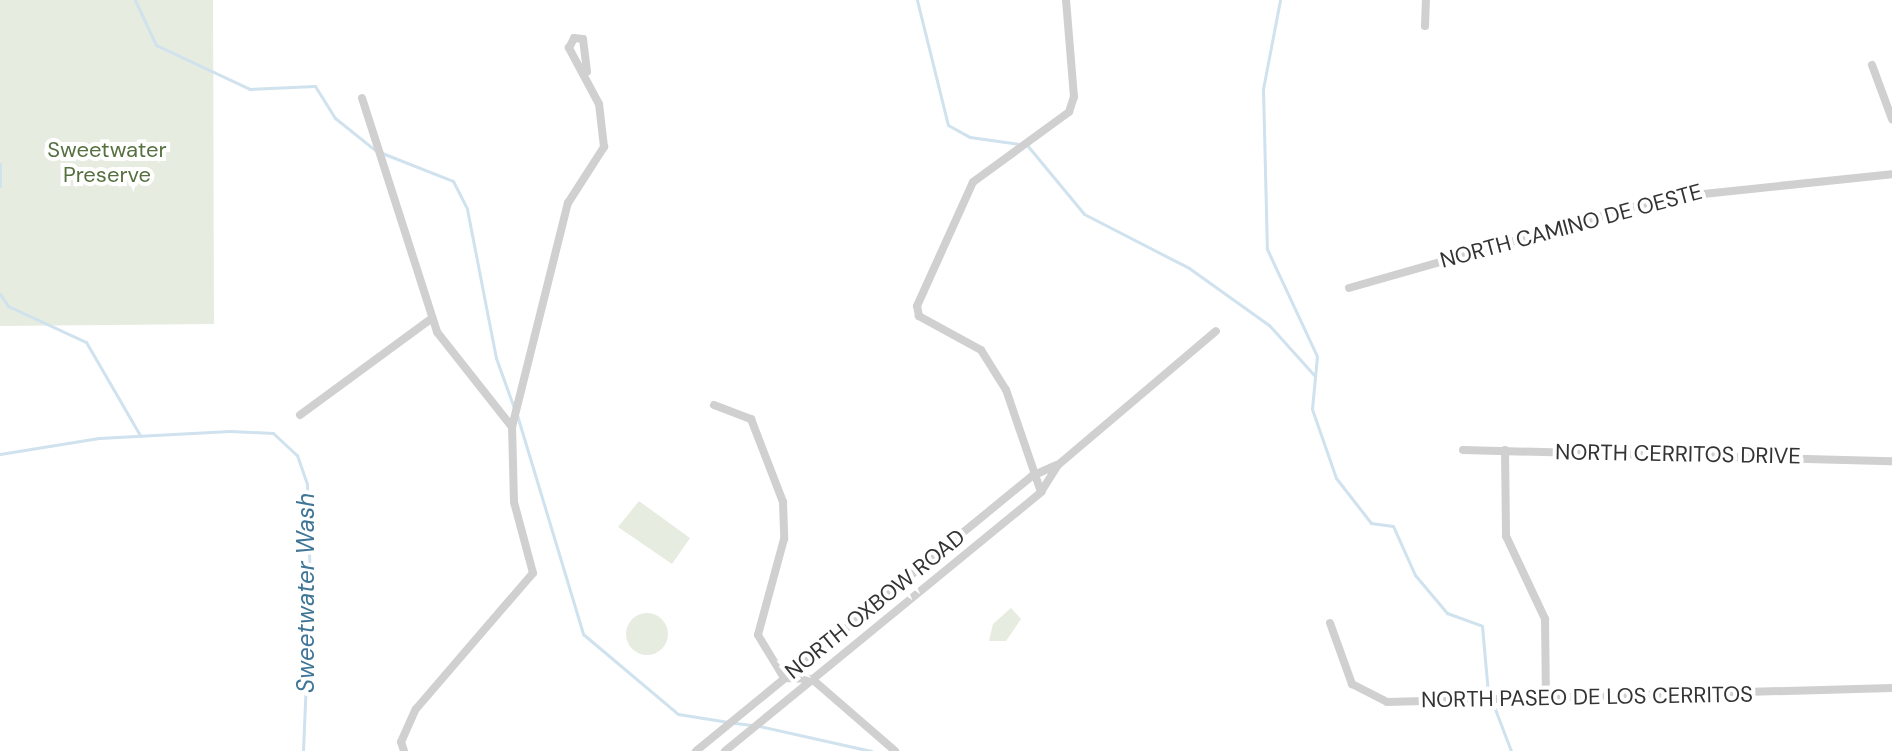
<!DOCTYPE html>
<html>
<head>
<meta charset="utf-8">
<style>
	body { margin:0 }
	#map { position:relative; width:1892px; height:751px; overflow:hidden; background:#fff; font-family:"DM Sans",sans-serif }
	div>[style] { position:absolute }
	.green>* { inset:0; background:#e6ecdf }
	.round { border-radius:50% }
	.stream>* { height:3px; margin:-1.5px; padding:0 1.5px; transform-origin:1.5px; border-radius:1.5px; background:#cfe2ee }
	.minor>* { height:8px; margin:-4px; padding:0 4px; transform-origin:4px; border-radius:4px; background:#d0d0d0 }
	span { translate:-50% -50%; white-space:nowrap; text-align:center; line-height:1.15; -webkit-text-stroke:8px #fff; paint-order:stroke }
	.park-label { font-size:22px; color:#56703f }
	.street-label { font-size:22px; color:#333 }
	.water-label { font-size:24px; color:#3f7597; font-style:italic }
</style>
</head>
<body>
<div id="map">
	<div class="green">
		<div style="clip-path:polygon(0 0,213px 0,214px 324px,0 326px)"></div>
		<div style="clip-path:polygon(639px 501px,690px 538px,672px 564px,618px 527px)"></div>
		<div style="clip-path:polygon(1011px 608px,1021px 619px,1006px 641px,989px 641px,993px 624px)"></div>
		<div class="round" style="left:626px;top:613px;width:42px;height:42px"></div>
	</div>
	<div class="stream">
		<div style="left:135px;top:0;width:50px;rotate:65deg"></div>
		<div style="left:156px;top:45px;width:104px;rotate:25.1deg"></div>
		<div style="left:250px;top:89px;width:65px;rotate:-2.6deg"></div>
		<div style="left:315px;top:86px;width:38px;rotate:58deg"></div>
		<div style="left:335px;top:118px;width:51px;rotate:38.7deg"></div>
		<div style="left:917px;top:0;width:129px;rotate:76.1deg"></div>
		<div style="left:948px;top:125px;width:25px;rotate:29deg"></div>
		<div style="left:970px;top:137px;width:50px;rotate:8deg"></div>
		<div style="left:1280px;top:0;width:91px;rotate:100.8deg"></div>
		<div style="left:1263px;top:89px;width:160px;rotate:88.6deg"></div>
		<div style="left:1267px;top:249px;width:118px;rotate:65deg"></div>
		<div style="left:1317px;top:356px;width:53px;rotate:95.4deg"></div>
		<div style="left:1312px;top:409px;width:73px;rotate:70.8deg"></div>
		<div style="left:1336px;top:478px;width:57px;rotate:52.1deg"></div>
		<div style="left:1371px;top:523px;width:22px;rotate:8deg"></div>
		<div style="left:1393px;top:526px;width:54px;rotate:65.8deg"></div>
		<div style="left:1415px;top:575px;width:50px;rotate:49.9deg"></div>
		<div style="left:1447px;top:613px;width:37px;rotate:20deg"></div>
		<div style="left:1482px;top:626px;width:67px;rotate:84.9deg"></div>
		<div style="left:1027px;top:145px;width:89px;rotate:50.4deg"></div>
		<div style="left:1084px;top:214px;width:118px;rotate:27.2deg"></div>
		<div style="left:1189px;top:268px;width:98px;rotate:35.5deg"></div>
		<div style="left:1269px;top:325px;width:69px;rotate:48deg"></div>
		<div style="left:382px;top:153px;width:76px;rotate:21.5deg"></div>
		<div style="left:453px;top:181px;width:31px;rotate:63deg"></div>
		<div style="left:467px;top:209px;width:152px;rotate:79deg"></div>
		<div style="left:496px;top:358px;width:53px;rotate:70.2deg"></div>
		<div style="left:0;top:164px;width:22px;rotate:90deg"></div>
		<div style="left:0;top:294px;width:14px;rotate:56deg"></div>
		<div style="left:8px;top:306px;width:86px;rotate:24.8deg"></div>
		<div style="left:86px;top:342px;width:108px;rotate:59.9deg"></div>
		<div style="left:517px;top:415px;width:229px;rotate:73.2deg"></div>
		<div style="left:583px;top:634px;width:124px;rotate:40.1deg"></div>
		<div style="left:678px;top:714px;width:51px;rotate:9.1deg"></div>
		<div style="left:0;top:454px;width:100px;rotate:-9.2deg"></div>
		<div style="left:99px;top:438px;width:131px;rotate:-3.1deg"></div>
		<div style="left:230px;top:431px;width:43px;rotate:2.7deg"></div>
		<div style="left:273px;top:433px;width:33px;rotate:43deg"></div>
		<div style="left:297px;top:455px;width:31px;rotate:71deg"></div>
		<div style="left:307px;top:484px;width:100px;rotate:88.3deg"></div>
		<div style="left:310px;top:584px;width:167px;rotate:92.4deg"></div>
		<div style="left:1495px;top:709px;width:45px;rotate:69.1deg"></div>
		<div style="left:735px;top:723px;width:17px;rotate:7deg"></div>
		<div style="left:759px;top:726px;width:115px;rotate:12.6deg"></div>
	</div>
	<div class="minor">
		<div style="left:1425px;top:26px;width:26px;rotate:-88deg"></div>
		<div style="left:1872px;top:65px;width:58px;rotate:69.7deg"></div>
		<div style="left:362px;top:98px;width:246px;rotate:72.2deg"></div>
		<div style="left:437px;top:332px;width:121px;rotate:51.7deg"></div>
		<div style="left:1349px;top:288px;width:329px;rotate:-15.9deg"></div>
		<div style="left:1665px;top:198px;width:228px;rotate:-6deg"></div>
		<div style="left:714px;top:405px;width:40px;rotate:21deg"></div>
		<div style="left:751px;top:419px;width:89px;rotate:68.9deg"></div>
		<div style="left:783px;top:502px;width:37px;rotate:88deg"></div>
		<div style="left:784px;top:539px;width:99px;rotate:105.2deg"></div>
		<div style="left:758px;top:635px;width:50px;rotate:58.8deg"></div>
		<div style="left:784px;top:678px;width:28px;rotate:2deg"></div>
		<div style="left:812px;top:679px;width:110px;rotate:40.9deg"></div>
		<div style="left:300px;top:415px;width:164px;rotate:-36.3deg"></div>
		<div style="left:1463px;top:450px;width:429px;rotate:1.5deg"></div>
		<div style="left:1505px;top:450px;width:86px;rotate:89.3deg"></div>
		<div style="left:1506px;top:536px;width:92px;rotate:64.8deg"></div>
		<div style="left:1545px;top:619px;width:80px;rotate:89.3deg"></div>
		<div style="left:1041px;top:492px;width:108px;rotate:-108.9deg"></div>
		<div style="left:1006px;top:390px;width:47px;rotate:-122deg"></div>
		<div style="left:981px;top:350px;width:71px;rotate:-151.3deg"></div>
		<div style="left:919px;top:316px;width:10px;rotate:-101deg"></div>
		<div style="left:917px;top:306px;width:136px;rotate:-65.7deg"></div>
		<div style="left:973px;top:182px;width:119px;rotate:-36.1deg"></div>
		<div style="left:1069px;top:112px;width:16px;rotate:-72deg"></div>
		<div style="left:1074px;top:97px;width:97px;rotate:-94.7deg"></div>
		<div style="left:1330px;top:623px;width:65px;rotate:70.2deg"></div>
		<div style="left:1352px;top:684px;width:39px;rotate:27deg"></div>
		<div style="left:1387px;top:702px;width:505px;rotate:-1.59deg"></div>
		<div style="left:404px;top:751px;width:9px;rotate:-108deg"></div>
		<div style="left:401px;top:742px;width:36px;rotate:-66deg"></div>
		<div style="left:416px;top:709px;width:179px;rotate:-49.3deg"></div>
		<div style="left:533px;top:573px;width:73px;rotate:-105deg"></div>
		<div style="left:514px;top:502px;width:75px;rotate:-91.5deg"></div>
		<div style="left:512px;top:427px;width:231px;rotate:-76deg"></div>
		<div style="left:568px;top:203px;width:67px;rotate:-57.3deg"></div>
		<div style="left:604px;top:147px;width:43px;rotate:-96.6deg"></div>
		<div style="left:599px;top:104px;width:64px;rotate:-118.2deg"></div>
		<div style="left:569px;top:48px;width:11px;rotate:-63deg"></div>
		<div style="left:574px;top:38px;width:9px;rotate:6deg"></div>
		<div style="left:583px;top:39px;width:33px;rotate:83deg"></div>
		<div style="left:696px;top:751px;width:434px;rotate:-39.3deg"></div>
		<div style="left:1032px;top:476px;width:27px;rotate:-24deg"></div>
		<div style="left:725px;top:751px;width:409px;rotate:-39.3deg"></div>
		<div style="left:1041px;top:492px;width:32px;rotate:-58deg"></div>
		<div style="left:1058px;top:465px;width:207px;rotate:-40.3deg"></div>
	</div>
	<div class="park-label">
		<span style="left:107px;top:162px">Sweetwater<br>Preserve</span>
	</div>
	<div class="street-label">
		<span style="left:1571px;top:226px;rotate:-15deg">NORTH CAMINO DE OESTE</span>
		<span style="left:1678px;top:454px;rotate:1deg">NORTH CERRITOS DRIVE</span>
		<span style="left:875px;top:604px;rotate:-39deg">NORTH OXBOW ROAD</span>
		<span style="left:1587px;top:697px;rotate:-1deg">NORTH PASEO DE LOS CERRITOS</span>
	</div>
	<div class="water-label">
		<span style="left:306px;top:593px;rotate:-90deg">Sweetwater Wash</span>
	</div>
</div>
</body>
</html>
